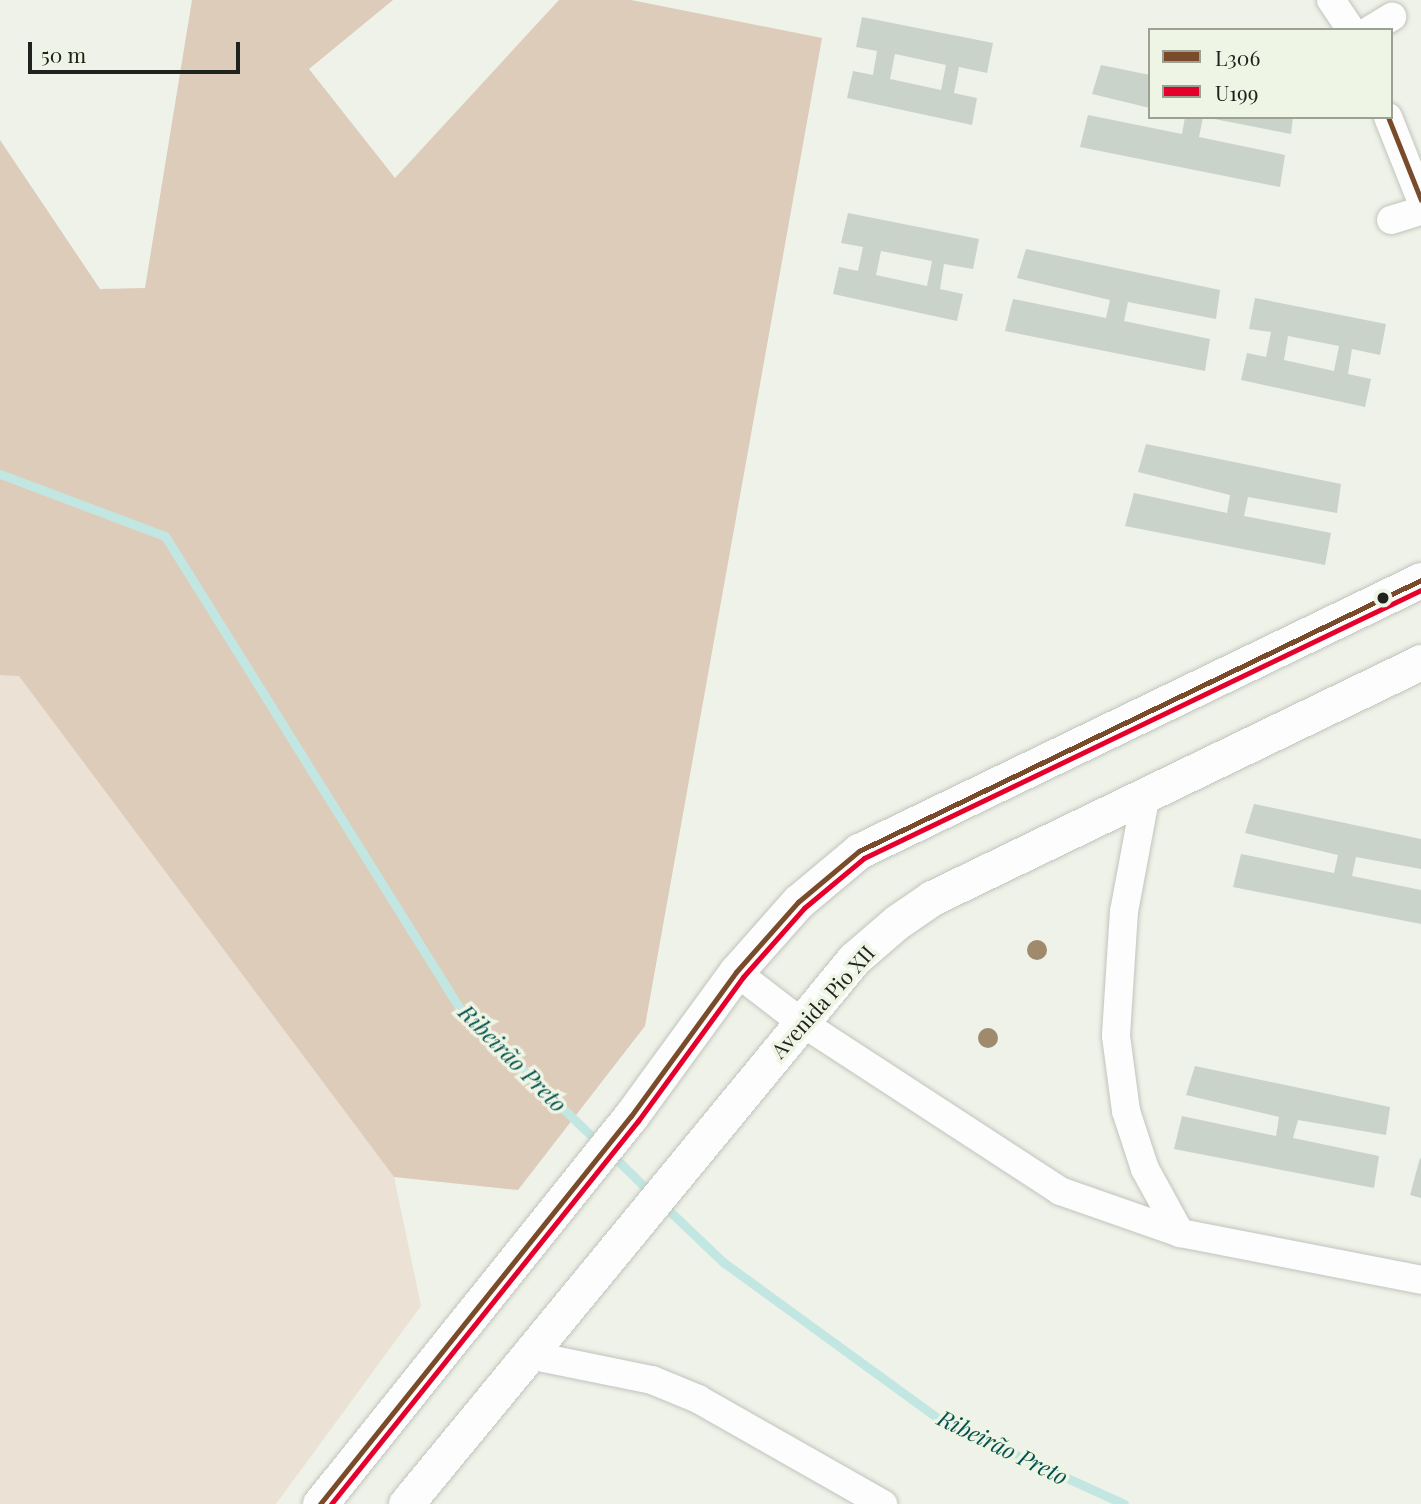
<!DOCTYPE html>
<html>
<head>
<meta charset="utf-8">
<style>
	body { margin:0 }
	#map { position:relative; width:1421px; height:1504px; overflow:hidden; background:#eef2e8; font-family:"Playfair Display",serif }
	div>[style] { position:absolute }
	.green>* { inset:0; background:#ebe1d4 }
	.forest>* { inset:0; background:#dcccb9 }
	.stream>* { height:9px; margin:-4.5px; padding:0 4.5px; transform-origin:4.5px; border-radius:4.5px; background:#c2e7e2 }
	.building>* { inset:0; background:#cad3ca }
	.roads { filter:drop-shadow(0 0 2px #c1c4bd) drop-shadow(0 0 2px #c1c4bd) }
	.minor>* { height:28px; margin:-14px; padding:0 14px; transform-origin:14px; border-radius:14px; background:#fcfdfc }
	.major>* { height:35px; margin:-17.5px; padding:0 17.5px; transform-origin:17.5px; border-radius:17.5px; background:#fcfdfc }
	.bus-1>* { height:5px; margin:-2.5px; padding:0 2.5px; transform-origin:2.5px; border-radius:2.5px; background:#7a4b2a }
	.bus-2>* { height:5px; margin:-2.5px; padding:0 2.5px; transform-origin:2.5px; border-radius:2.5px; background:#e4002b }
	.trees>* { width:20px; height:20px; margin:-10px; border-radius:50%; background:#a08a6d }
	.dots>* { width:19px; height:19px; translate:-50% -50%; box-sizing:border-box; border:4px solid #eff5e5; border-radius:50% }
	span { translate:-50% -50%; white-space:nowrap; text-align:center; line-height:1.15; -webkit-text-stroke:7px #eff5e5; paint-order:stroke }
	.street-label { font-size:21px; color:#20231d }
	.water-label { font-size:23px; color:#045250; font-style:italic }
	.legend { position:absolute; left:1148px; top:28px; width:245px; height:91px; box-sizing:border-box; background:#eff5e5; border:2px solid #9ca195; margin:0; padding:9px 12px; list-style:none; font-size:21px; color:#20231d }
	.legend li { display:flex; align-items:center; gap:14px; height:35px }
	.legend b { width:35px; border:2px solid #9ca195 }
	.scale { position:absolute; left:28px; top:42px; width:212px; height:32px; box-sizing:border-box; border:4px solid #20231d; border-top:0; padding-left:9px; font-size:21px; line-height:24px; white-space:nowrap; color:#20231d; -webkit-text-stroke:5px #eff5e5; paint-order:stroke }
</style>
</head>
<body>
<div id="map">
	<div class="green">
		<div style="clip-path:polygon(0 675px,19px 675px,394px 1177px,421px 1306px,276px 1504px,0 1504px)"></div>
	</div>
	<div class="forest">
		<div style="clip-path:polygon(192px 0,393px 0,309px 69px,395px 178px,559px 0,631px 0,822px 38px,645px 1026px,518px 1190px,394px 1177px,19px 676px,0 675px,0 140px,100px 289px,145px 288px)"></div>
	</div>
	<div class="stream">
		<div style="left:0;top:474px;width:176px;rotate:20.6deg"></div>
		<div style="left:165px;top:536px;width:561px;rotate:58.04deg"></div>
		<div style="left:462px;top:1012px;width:192px;rotate:43.7deg"></div>
		<div style="left:611px;top:1154px;width:56px;rotate:44.3deg"></div>
		<div style="left:661px;top:1203px;width:86px;rotate:43.6deg"></div>
		<div style="left:723px;top:1262px;width:271px;rotate:36deg"></div>
		<div style="left:942px;top:1421px;width:200px;rotate:24.5deg"></div>
	</div>
	<div class="building">
		<div style="clip-path:polygon(evenodd,862px 17px,993px 43px,987px 73px,959px 67px,954px 93px,977px 98px,972px 125px,847px 98px,853px 71px,873px 75px,877px 51px,856px 47px,862px 17px,895px 54px,946px 65px,941px 90px,890px 79px,895px 54px)"></div>
		<div style="clip-path:polygon(1101px 65px,1150px 75px,1150px 108px,1092px 94px)"></div>
		<div style="clip-path:polygon(1088px 115px,1182px 134px,1185px 117px,1203px 117px,1199px 137px,1285px 155px,1280px 187px,1080px 147px)"></div>
		<div style="clip-path:polygon(1204px 117px,1293px 117px,1291px 134px)"></div>
		<div style="clip-path:polygon(evenodd,848px 213px,979px 239px,973px 269px,944px 264px,940px 289px,963px 294px,957px 321px,833px 294px,839px 267px,858px 271px,863px 247px,841px 243px,848px 213px,881px 251px,932px 261px,927px 286px,876px 275px,881px 251px)"></div>
		<div style="clip-path:polygon(1026px 249px,1220px 290px,1216px 319px,1128px 302px,1124px 321px,1210px 339px,1205px 371px,1005px 331px,1013px 299px,1106px 318px,1110px 300px,1017px 278px)"></div>
		<div style="clip-path:polygon(evenodd,1255px 298px,1386px 324px,1380px 355px,1352px 349px,1348px 374px,1371px 379px,1365px 407px,1241px 380px,1247px 353px,1266px 357px,1271px 332px,1249px 329px,1255px 298px,1288px 336px,1339px 346px,1334px 371px,1284px 360px,1288px 336px)"></div>
		<div style="clip-path:polygon(1146px 444px,1341px 484px,1337px 513px,1248px 497px,1244px 516px,1331px 533px,1325px 565px,1125px 526px,1134px 493px,1227px 513px,1230px 495px,1138px 472px)"></div>
		<div style="clip-path:polygon(1254px 804px,1421px 839px,1421px 869px,1356px 857px,1352px 876px,1421px 890px,1421px 924px,1233px 887px,1241px 854px,1334px 873px,1338px 855px,1245px 833px)"></div>
		<div style="clip-path:polygon(1195px 1066px,1390px 1107px,1386px 1135px,1298px 1120px,1293px 1138px,1379px 1156px,1374px 1188px,1174px 1149px,1182px 1116px,1276px 1136px,1279px 1117px,1186px 1095px)"></div>
		<div style="clip-path:polygon(1420px 1158px,1421px 1159px,1421px 1198px,1410px 1195px)"></div>
	</div>
	<div class="roads">
		<div class="minor">
			<div style="left:1331px;top:0;width:36px;rotate:56deg"></div>
			<div style="left:1370px;top:30px;width:26px;rotate:-31deg"></div>
			<div style="left:1388px;top:117px;width:89px;rotate:68.3deg"></div>
			<div style="left:1391px;top:220px;width:31px;rotate:-17deg"></div>
			<div style="left:1146px;top:794px;width:119px;rotate:100.6deg"></div>
			<div style="left:1124px;top:911px;width:125px;rotate:93.7deg"></div>
			<div style="left:1116px;top:1036px;width:76px;rotate:82.4deg"></div>
			<div style="left:1126px;top:1111px;width:61px;rotate:71.9deg"></div>
			<div style="left:1145px;top:1169px;width:73px;rotate:61.3deg"></div>
			<div style="left:736px;top:972px;width:82px;rotate:37.6deg"></div>
			<div style="left:801px;top:1022px;width:309px;rotate:33.1deg"></div>
			<div style="left:1060px;top:1191px;width:127px;rotate:19.3deg"></div>
			<div style="left:1180px;top:1233px;width:246px;rotate:11deg"></div>
			<div style="left:529px;top:1355px;width:126px;rotate:11.5deg"></div>
			<div style="left:652px;top:1380px;width:50px;rotate:22.4deg"></div>
			<div style="left:698px;top:1399px;width:213px;rotate:29.6deg"></div>
		</div>
		<div class="major">
			<div style="left:320px;top:1504px;width:497px;rotate:-51.3deg"></div>
			<div style="left:631px;top:1116px;width:178px;rotate:-53.9deg"></div>
			<div style="left:736px;top:972px;width:94px;rotate:-48.5deg"></div>
			<div style="left:798px;top:902px;width:80px;rotate:-39.9deg"></div>
			<div style="left:859px;top:851px;width:624px;rotate:-25.74deg"></div>
			<div style="left:406px;top:1504px;width:705px;rotate:-50.58deg"></div>
			<div style="left:854px;top:959px;width:57px;rotate:-40.7deg"></div>
			<div style="left:897px;top:922px;width:42px;rotate:-34.4deg"></div>
			<div style="left:932px;top:898px;width:543px;rotate:-25.76deg"></div>
		</div>
	</div>
	<div class="bus-1">
		<div style="left:1388px;top:117px;width:89px;rotate:68.3deg"></div>
		<div style="left:320px;top:1504px;width:497px;rotate:-51.3deg"></div>
		<div style="left:631px;top:1116px;width:178px;rotate:-53.9deg"></div>
		<div style="left:736px;top:972px;width:94px;rotate:-48.5deg"></div>
		<div style="left:798px;top:902px;width:80px;rotate:-39.9deg"></div>
		<div style="left:859px;top:851px;width:624px;rotate:-25.74deg"></div>
	</div>
	<div class="bus-2">
		<div style="left:331px;top:1504px;width:491px;rotate:-51.3deg"></div>
		<div style="left:638px;top:1121px;width:178px;rotate:-53.9deg"></div>
		<div style="left:743px;top:977px;width:92px;rotate:-48.5deg"></div>
		<div style="left:804px;top:908px;width:78px;rotate:-39.8deg"></div>
		<div style="left:864px;top:858px;width:618px;rotate:-25.69deg"></div>
	</div>
	<div class="trees">
		<div style="left:1037px;top:950px"></div>
		<div style="left:988px;top:1038px"></div>
	</div>
	<div class="dots">
		<div style="left:1383px;top:598px;background:#20231d"></div>
	</div>
	<div class="street-label">
		<span style="left:822px;top:1001px;rotate:-48deg">Avenida Pio XII</span>
	</div>
	<div class="water-label">
		<span style="left:513px;top:1058px;rotate:45deg">Ribeirão Preto</span>
		<span style="left:1003px;top:1447px;rotate:26deg">Ribeirão Preto</span>
	</div>
	<ul class="legend">
	<li><b style="height:9px;background:#7a4b2a"></b>L306</li>
	<li><b style="height:9px;background:#e4002b"></b>U199</li>
	</ul>
	<div class="scale">50 m</div>
</div>
</body>
</html>
